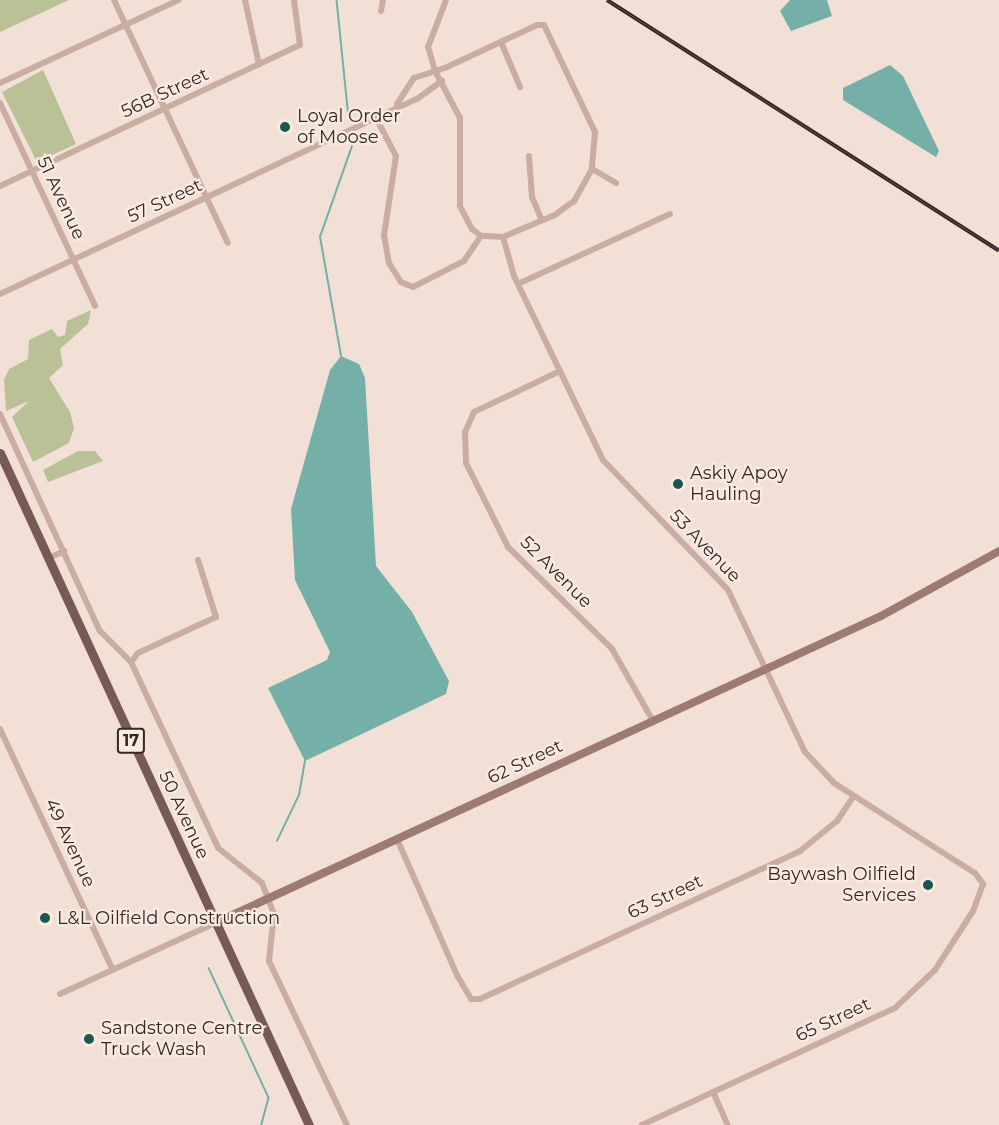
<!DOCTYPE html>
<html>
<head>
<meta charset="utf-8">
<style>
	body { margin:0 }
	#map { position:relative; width:999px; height:1125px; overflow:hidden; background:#f2e0d6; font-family:Montserrat,sans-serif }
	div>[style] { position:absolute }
	.green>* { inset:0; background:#bac196 }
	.water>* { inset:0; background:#74b0a8 }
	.stream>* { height:1.5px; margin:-0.75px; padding:0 0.75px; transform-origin:0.75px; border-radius:0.75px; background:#74b0a8 }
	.minor>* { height:6px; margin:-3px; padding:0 3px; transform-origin:3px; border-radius:3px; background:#caada2 }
	.secondary>* { height:8px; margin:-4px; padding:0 4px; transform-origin:4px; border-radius:4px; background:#9d7b73 }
	.primary>* { height:9px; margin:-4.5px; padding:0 4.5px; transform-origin:4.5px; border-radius:4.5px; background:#775a55 }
	.rail>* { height:4px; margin-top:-2px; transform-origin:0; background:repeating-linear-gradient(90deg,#faebe2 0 4.5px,#342725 0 9px); box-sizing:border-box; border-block:2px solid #342725 }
	.dots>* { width:16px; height:16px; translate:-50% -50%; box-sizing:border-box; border:3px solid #faebe2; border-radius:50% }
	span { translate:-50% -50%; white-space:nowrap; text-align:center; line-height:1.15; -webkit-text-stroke:4.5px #faebe2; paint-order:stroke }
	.shield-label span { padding:2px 4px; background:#faebe2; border:2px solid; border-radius:4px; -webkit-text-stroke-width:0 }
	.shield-label { font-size:16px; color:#342725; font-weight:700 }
	.street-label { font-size:18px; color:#342725 }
	.poi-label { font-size:18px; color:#342725 }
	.left { translate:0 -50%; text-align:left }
	.right { translate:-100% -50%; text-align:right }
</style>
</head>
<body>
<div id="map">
	<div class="green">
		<div style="clip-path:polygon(0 0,69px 0,0 32px)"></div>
		<div style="clip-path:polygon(43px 70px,76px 144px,37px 162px,2px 92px)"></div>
		<div style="clip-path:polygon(91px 310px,88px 324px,60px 349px,63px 365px,49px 378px,70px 412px,74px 428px,69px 443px,33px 462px,12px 417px,29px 401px,6px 411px,4px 380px,9px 369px,28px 359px,29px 340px,52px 329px,58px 337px,65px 335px,67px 321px)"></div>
		<div style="clip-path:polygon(78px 451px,95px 451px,103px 461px,48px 482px,43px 470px)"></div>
	</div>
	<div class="water">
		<div style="clip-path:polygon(790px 0,827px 0,832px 16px,791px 31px,780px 11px)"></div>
		<div style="clip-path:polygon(890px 65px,903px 76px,939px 151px,936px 157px,843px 100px,843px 88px)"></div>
		<div style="clip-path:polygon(341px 356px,359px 364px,365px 378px,376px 566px,412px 612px,449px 681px,446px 694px,305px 761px,268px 688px,327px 660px,330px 652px,295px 580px,291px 509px,330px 370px)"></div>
	</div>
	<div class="stream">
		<div style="left:337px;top:0;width:119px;rotate:84.2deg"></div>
		<div style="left:341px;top:356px;width:121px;rotate:-100deg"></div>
		<div style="left:320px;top:237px;width:96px;rotate:-70.6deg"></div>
		<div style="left:277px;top:841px;width:51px;rotate:-64.4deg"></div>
		<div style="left:299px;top:795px;width:35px;rotate:-80deg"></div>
		<div style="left:209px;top:968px;width:143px;rotate:65.2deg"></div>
		<div style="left:269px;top:1098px;width:28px;rotate:105deg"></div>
	</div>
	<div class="minor">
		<div style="left:114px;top:0;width:268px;rotate:64.9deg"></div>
		<div style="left:245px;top:0;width:66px;rotate:77.8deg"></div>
		<div style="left:381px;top:11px;width:11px;rotate:-80deg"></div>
		<div style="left:501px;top:42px;width:49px;rotate:67.1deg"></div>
		<div style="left:0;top:83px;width:197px;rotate:-24.9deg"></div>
		<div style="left:0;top:103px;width:224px;rotate:64.9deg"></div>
		<div style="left:397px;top:104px;width:31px;rotate:-57deg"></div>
		<div style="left:414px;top:78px;width:35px;rotate:-18deg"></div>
		<div style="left:447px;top:67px;width:99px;rotate:-25deg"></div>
		<div style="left:537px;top:25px;width:7px"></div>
		<div style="left:544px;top:25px;width:119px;rotate:64.5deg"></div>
		<div style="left:595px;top:132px;width:37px;rotate:95deg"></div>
		<div style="left:592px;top:169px;width:37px;rotate:119deg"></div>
		<div style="left:574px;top:201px;width:24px;rotate:144deg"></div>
		<div style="left:555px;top:215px;width:56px;rotate:157.1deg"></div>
		<div style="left:503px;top:237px;width:22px;rotate:-177deg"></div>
		<div style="left:481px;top:236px;width:11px;rotate:-142deg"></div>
		<div style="left:472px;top:229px;width:26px;rotate:-118deg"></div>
		<div style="left:460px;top:206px;width:88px;rotate:-90deg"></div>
		<div style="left:460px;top:118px;width:53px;rotate:-118deg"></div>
		<div style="left:435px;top:71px;width:25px;rotate:-106deg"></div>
		<div style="left:428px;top:47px;width:50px;rotate:-69deg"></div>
		<div style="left:375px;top:116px;width:45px;rotate:62.3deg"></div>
		<div style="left:396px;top:156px;width:80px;rotate:98.6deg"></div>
		<div style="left:384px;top:235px;width:28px;rotate:80deg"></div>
		<div style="left:389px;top:263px;width:22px;rotate:58deg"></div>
		<div style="left:401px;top:282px;width:13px;rotate:23deg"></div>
		<div style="left:413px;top:287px;width:57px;rotate:-27deg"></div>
		<div style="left:464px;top:261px;width:30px;rotate:-56deg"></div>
		<div style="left:529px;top:156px;width:41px;rotate:85.8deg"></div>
		<div style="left:532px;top:197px;width:25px;rotate:67deg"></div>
		<div style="left:592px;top:169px;width:28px;rotate:30deg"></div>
		<div style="left:0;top:186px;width:331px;rotate:-25.2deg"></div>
		<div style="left:300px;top:45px;width:45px;rotate:-97.6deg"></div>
		<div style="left:503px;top:237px;width:41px;rotate:74.2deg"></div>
		<div style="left:514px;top:276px;width:204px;rotate:64.2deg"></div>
		<div style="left:603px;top:460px;width:180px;rotate:46.1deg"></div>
		<div style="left:728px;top:590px;width:179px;rotate:64.6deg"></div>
		<div style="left:805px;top:752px;width:42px;rotate:46.9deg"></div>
		<div style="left:834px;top:783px;width:167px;rotate:32.6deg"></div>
		<div style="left:975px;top:873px;width:14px;rotate:54deg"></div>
		<div style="left:983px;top:884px;width:29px;rotate:110deg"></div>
		<div style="left:973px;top:911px;width:70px;rotate:122.8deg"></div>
		<div style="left:935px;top:970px;width:55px;rotate:136.5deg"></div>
		<div style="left:895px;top:1008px;width:279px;rotate:155.2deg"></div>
		<div style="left:520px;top:283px;width:165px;rotate:-24.7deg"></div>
		<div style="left:0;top:294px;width:460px;rotate:-25.1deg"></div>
		<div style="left:417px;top:99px;width:31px;rotate:-36deg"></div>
		<div style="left:560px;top:371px;width:95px;rotate:154.5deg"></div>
		<div style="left:474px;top:412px;width:22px;rotate:114deg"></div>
		<div style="left:465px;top:432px;width:31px;rotate:88deg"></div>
		<div style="left:466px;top:463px;width:94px;rotate:63.4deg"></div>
		<div style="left:508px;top:547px;width:146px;rotate:44.4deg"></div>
		<div style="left:612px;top:649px;width:83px;rotate:60.3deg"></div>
		<div style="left:0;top:414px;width:239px;rotate:65.3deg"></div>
		<div style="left:100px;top:631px;width:44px;rotate:45deg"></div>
		<div style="left:131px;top:662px;width:205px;rotate:64.9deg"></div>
		<div style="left:218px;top:848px;width:56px;rotate:38.5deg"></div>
		<div style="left:262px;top:883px;width:33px;rotate:69deg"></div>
		<div style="left:274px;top:914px;width:47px;rotate:96.1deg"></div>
		<div style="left:269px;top:961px;width:182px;rotate:64.6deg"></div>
		<div style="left:47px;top:559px;width:19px;rotate:-25deg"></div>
		<div style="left:131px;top:662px;width:11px;rotate:-52deg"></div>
		<div style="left:138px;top:653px;width:86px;rotate:-24.8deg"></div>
		<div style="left:216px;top:617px;width:60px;rotate:-107.5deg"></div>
		<div style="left:0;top:729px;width:266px;rotate:64.9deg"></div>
		<div style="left:397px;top:839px;width:151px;rotate:66.2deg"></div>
		<div style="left:458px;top:977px;width:26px;rotate:59deg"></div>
		<div style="left:471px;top:999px;width:9px"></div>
		<div style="left:480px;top:999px;width:353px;rotate:-24.8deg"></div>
		<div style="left:800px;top:851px;width:48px;rotate:-39deg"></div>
		<div style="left:837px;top:821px;width:30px;rotate:-56deg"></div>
		<div style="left:60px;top:994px;width:170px;rotate:-24.6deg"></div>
		<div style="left:713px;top:1092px;width:36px;rotate:66deg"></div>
	</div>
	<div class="secondary">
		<div style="left:215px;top:923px;width:733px;rotate:-24.75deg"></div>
		<div style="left:881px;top:616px;width:135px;rotate:-28.8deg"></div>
	</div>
	<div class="primary">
		<div style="left:0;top:453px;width:740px;rotate:65.31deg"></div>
	</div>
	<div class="rail">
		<div style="left:607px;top:0;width:465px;rotate:32.6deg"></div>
	</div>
	<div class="dots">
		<div style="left:285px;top:127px;background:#195750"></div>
		<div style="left:678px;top:484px;background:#195750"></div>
		<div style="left:928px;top:885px;background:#195750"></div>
		<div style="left:45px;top:918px;background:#195750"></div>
		<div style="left:89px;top:1039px;background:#195750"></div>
	</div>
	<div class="shield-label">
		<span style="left:131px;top:741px">17</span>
	</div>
	<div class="street-label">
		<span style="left:165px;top:93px;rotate:-25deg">56B Street</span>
		<span style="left:61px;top:198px;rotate:65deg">51 Avenue</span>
		<span style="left:165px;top:201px;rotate:-25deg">57 Street</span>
		<span style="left:705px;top:546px;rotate:46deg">53 Avenue</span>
		<span style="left:556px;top:572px;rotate:45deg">52 Avenue</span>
		<span style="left:525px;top:762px;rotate:-25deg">62 Street</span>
		<span style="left:184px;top:815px;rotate:65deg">50 Avenue</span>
		<span style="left:70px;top:843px;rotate:65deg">49 Avenue</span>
		<span style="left:665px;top:897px;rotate:-25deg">63 Street</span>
		<span style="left:833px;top:1020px;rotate:-25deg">65 Street</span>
	</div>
	<div class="poi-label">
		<span class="left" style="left:297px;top:127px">Loyal Order<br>of Moose</span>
		<span class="left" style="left:690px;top:484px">Askiy Apoy<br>Hauling</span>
		<span class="right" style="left:916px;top:885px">Baywash Oilfield<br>Services</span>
		<span class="left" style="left:57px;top:918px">L&amp;L Oilfield Construction</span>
		<span class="left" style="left:101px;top:1039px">Sandstone Centre<br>Truck Wash</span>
	</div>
</div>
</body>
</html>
